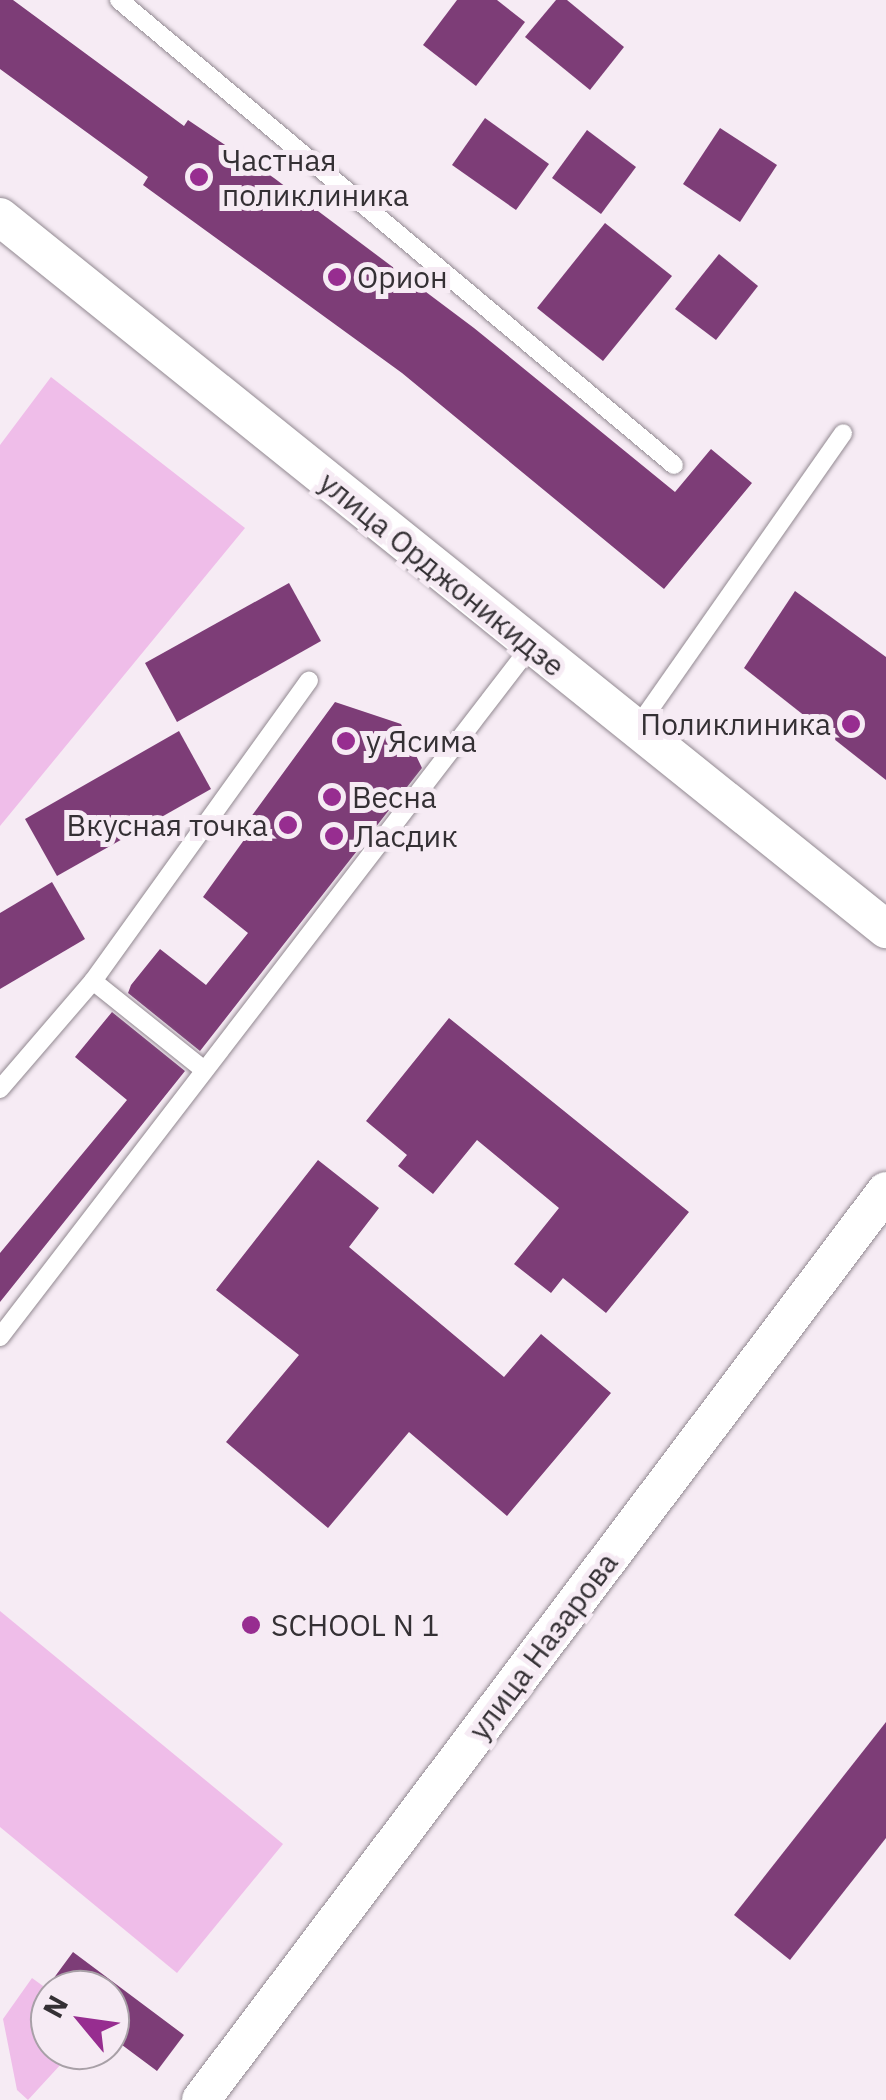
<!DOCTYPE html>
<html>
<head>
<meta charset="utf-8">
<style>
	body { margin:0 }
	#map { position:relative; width:886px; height:2100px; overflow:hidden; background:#f6ebf4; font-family:"IBM Plex Sans",sans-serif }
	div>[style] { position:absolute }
	.green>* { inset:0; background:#efbde9 }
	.building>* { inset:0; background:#7d3d77 }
	.roads { filter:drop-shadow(0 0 2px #928991) drop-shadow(0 0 2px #928991) }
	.lane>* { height:18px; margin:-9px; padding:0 9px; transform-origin:9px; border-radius:9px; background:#fff }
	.street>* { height:38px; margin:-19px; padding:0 19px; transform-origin:19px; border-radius:19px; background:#fff }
	.dots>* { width:28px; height:28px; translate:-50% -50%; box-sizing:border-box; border:5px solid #f6ebf4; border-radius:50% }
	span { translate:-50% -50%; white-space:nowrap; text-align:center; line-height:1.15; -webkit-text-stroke:10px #f6ebf4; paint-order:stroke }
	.poi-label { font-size:30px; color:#343034 }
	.left { translate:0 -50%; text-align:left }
	.right { translate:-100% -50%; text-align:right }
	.street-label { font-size:30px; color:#343034 }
	.north { position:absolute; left:30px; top:1970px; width:100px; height:100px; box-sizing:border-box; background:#f6ebf4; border:2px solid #a8a0a7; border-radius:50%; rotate:299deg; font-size:28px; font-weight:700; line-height:40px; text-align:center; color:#343034 }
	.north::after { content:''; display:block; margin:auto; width:35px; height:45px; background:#972d90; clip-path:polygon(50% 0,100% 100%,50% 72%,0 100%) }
</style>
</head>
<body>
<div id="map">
	<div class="green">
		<div style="clip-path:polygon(51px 377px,245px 528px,0 826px,0 445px)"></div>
		<div style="clip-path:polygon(0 1611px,283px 1844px,177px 1973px,0 1827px)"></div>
		<div style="clip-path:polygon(32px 1978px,50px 1991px,50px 2050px,74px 2050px,28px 2100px,17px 2090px,3px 2019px)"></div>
	</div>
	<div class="building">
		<div style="clip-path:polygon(0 0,13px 0,184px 126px,188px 120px,274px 178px,474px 328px,675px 492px,711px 449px,752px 483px,664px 589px,402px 373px,143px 185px,148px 177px,0 69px)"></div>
		<div style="clip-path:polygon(457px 0,497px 0,525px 22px,476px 86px,423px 45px)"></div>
		<div style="clip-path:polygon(556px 0,567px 0,624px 47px,590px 90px,525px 37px)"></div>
		<div style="clip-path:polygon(485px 118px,549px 164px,516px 210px,452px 165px)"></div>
		<div style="clip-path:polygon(720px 128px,777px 165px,740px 222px,683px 184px)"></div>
		<div style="clip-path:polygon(587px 130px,636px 167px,601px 214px,552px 178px)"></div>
		<div style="clip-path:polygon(605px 223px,672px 276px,603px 361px,537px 308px)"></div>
		<div style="clip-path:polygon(719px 254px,758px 286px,716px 340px,675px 309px)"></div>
		<div style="clip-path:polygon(289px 583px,321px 641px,177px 722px,145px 663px)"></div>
		<div style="clip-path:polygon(795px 591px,886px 657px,886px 780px,744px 668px)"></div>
		<div style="clip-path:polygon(335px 702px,401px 724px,422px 768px,200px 1051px,128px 993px,131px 985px,160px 949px,206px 985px,248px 933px,203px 897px,249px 833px,245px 825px)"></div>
		<div style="clip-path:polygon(179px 731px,211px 789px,57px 876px,25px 819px)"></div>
		<div style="clip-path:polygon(52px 882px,85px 939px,0 989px,0 913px)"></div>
		<div style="clip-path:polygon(112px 1012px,185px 1071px,0 1302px,0 1253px,127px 1100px,75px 1057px)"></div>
		<div style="clip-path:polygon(449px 1018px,689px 1212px,606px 1313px,563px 1278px,551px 1293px,514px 1264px,559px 1208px,477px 1140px,433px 1194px,398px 1166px,407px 1155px,366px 1121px)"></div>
		<div style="clip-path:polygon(318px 1160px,379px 1208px,349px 1247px,504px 1377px,541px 1334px,611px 1393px,507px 1516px,409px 1432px,328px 1528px,226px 1442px,299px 1355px,216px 1290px)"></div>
		<div style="clip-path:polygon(886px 1722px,886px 1838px,790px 1960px,734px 1915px)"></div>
		<div style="clip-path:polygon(73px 1952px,184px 2035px,157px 2071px,110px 2036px,110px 1990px,45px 1990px)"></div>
	</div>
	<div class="roads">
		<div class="lane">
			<div style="left:119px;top:0;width:724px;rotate:39.96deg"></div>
			<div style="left:636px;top:729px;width:361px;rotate:-55deg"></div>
			<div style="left:93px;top:981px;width:142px;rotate:38.7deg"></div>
			<div style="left:0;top:1089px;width:143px;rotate:-49.3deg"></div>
			<div style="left:93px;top:981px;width:370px;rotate:-54.3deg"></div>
			<div style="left:0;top:1337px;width:871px;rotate:-52.46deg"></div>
		</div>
		<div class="street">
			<div style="left:0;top:217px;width:1137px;rotate:38.79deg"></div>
			<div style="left:201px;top:2100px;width:1138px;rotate:-53deg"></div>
		</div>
	</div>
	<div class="dots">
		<div style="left:199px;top:177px;background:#972d90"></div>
		<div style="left:337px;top:277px;background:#972d90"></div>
		<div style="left:851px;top:724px;background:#972d90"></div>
		<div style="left:346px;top:741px;background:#972d90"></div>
		<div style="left:332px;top:797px;background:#972d90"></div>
		<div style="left:288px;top:825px;background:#972d90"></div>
		<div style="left:334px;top:836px;background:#972d90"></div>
		<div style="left:251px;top:1625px;background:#972d90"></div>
	</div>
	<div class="poi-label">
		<span class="left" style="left:222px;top:177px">Частная<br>поликлиника</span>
		<span class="left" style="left:357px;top:277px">Орион</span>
		<span class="right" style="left:831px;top:724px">Поликлиника</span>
		<span class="left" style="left:366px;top:741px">у Ясима</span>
		<span class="left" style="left:352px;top:797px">Весна</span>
		<span class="right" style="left:268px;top:825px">Вкусная точка</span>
		<span class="left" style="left:354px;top:836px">Ласдик</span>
		<span class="left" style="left:271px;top:1625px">SCHOOL N 1</span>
	</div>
	<div class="street-label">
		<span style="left:442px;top:574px;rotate:39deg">улица Орджоникидзе</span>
		<span style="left:543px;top:1646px;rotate:-53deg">улица Назарова</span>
	</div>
	<div class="north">N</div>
</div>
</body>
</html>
